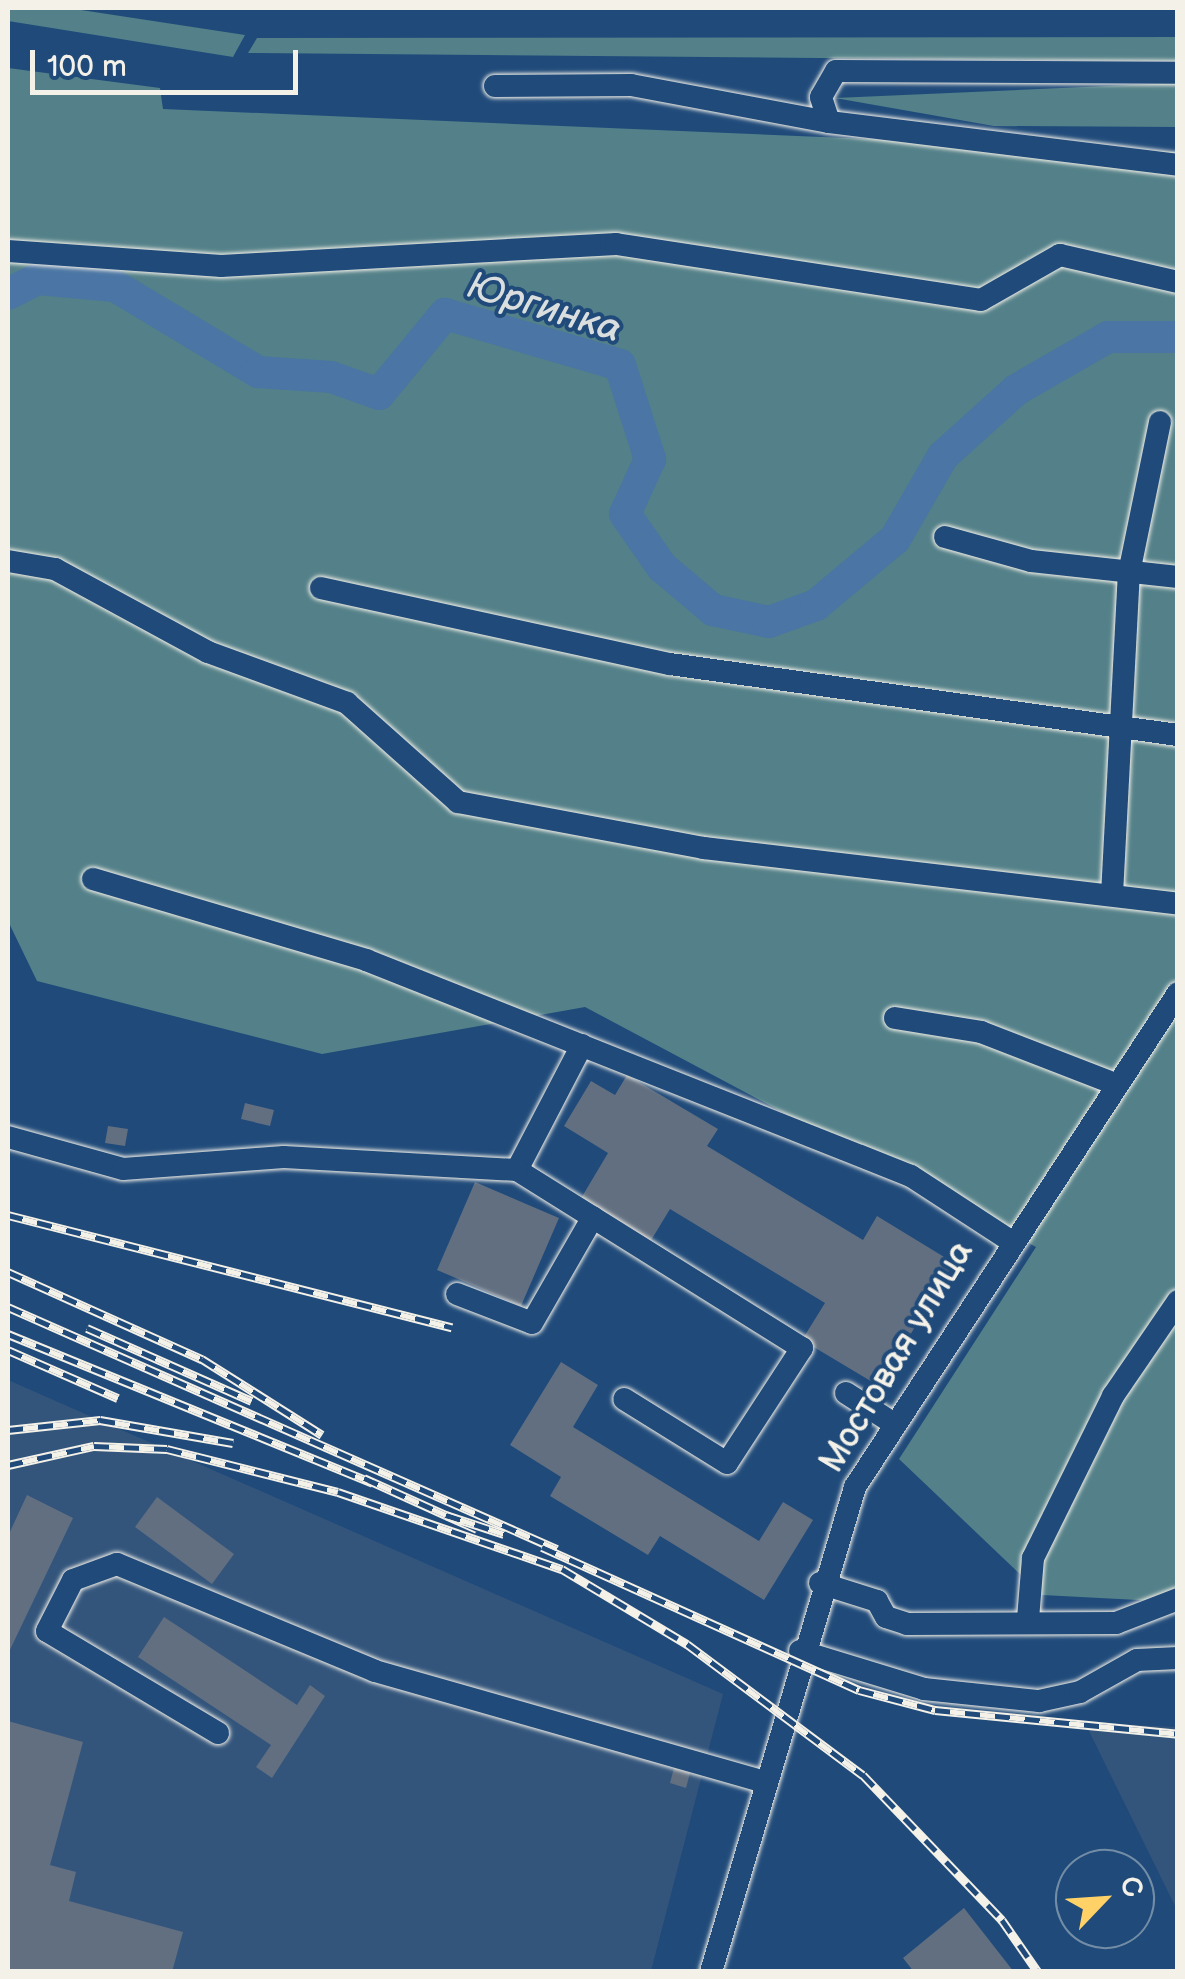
<!DOCTYPE html>
<html>
<head>
<meta charset="utf-8">
<style>
	body { margin:0 }
	#map { position:relative; width:1185px; height:1979px; overflow:hidden; background:#1f4a7a; font-family:"Balsamiq Sans",sans-serif }
	div>[style] { position:absolute }
	.built>* { inset:0; background:#33557c }
	.green>* { inset:0; background:#538089 }
	.river>* { height:32px; margin:-16px; padding:0 16px; transform-origin:16px; border-radius:16px; background:#4a75a4 }
	.building>* { inset:0; background:#616f81 }
	.roads { filter:drop-shadow(0 0 2px #f4f1e8) drop-shadow(0 0 2px #f4f1e8) }
	.minor>* { height:22px; margin:-11px; padding:0 11px; transform-origin:11px; border-radius:11px; background:#1f4a7a }
	.rail>* { height:9px; margin-top:-4.5px; transform-origin:0; background:repeating-linear-gradient(90deg,#1f4a7a 0 15px,#f4f1e8 0 30px); box-sizing:border-box; border-block:2px solid #f4f1e8 }
	span { translate:-50% -50%; white-space:nowrap; text-align:center; line-height:1.15; -webkit-text-stroke:8px #1f4a7a; paint-order:stroke }
	.street-label { font-size:35px; color:#f4f1e8 }
	.water-label { font-size:38px; color:#dadede; font-style:italic }
	.frame { position:absolute; inset:0; border:10px solid #f4f1e8; pointer-events:none }
	.north { position:absolute; left:1055px; top:1849px; width:100px; height:100px; box-sizing:border-box; background:#1f4a7a; border:2px solid #748da6; border-radius:50%; rotate:65deg; font-size:28px; font-weight:700; line-height:40px; text-align:center; color:#f4f1e8 }
	.north::after { content:''; display:block; margin:auto; width:35px; height:45px; background:#ffd166; clip-path:polygon(50% 0,100% 100%,50% 72%,0 100%) }
	.scale { position:absolute; left:30px; top:50px; width:268px; height:45px; box-sizing:border-box; border:5px solid #f4f1e8; border-top:0; padding-left:12px; font-size:30px; line-height:35px; white-space:nowrap; color:#f4f1e8; -webkit-text-stroke:8px #1f4a7a; paint-order:stroke }
</style>
</head>
<body>
<div id="map">
	<div class="built">
		<div style="clip-path:polygon(8px 1380px,723px 1694px,651px 1971px,8px 1971px)"></div>
		<div style="clip-path:polygon(1085px 1723px,1177px 1727px,1177px 1910px)"></div>
	</div>
	<div class="green">
		<div style="clip-path:polygon(8px 8px,68px 8px,245px 35px,233px 57px,8px 21px)"></div>
		<div style="clip-path:polygon(1178px 37px,1177px 61px,248px 53px,257px 38px)"></div>
		<div style="clip-path:polygon(8px 68px,160px 88px,163px 109px,1177px 152px,1177px 1602px,1042px 1595px,899px 1459px,1036px 1247px,585px 1007px,322px 1054px,37px 981px,8px 921px)"></div>
		<div style="clip-path:polygon(1177px 83px,1177px 127px,994px 126px,835px 98px)"></div>
	</div>
	<div class="river">
		<div style="left:8px;top:294px;width:34px;rotate:-27deg"></div>
		<div style="left:38px;top:279px;width:77px;rotate:5.2deg"></div>
		<div style="left:115px;top:286px;width:167px;rotate:31deg"></div>
		<div style="left:258px;top:372px;width:73px;rotate:3.9deg"></div>
		<div style="left:331px;top:377px;width:51px;rotate:19.5deg"></div>
		<div style="left:379px;top:394px;width:104px;rotate:-50.5deg"></div>
		<div style="left:445px;top:314px;width:182px;rotate:16.2deg"></div>
		<div style="left:620px;top:365px;width:99px;rotate:72.3deg"></div>
		<div style="left:650px;top:459px;width:60px;rotate:114.4deg"></div>
		<div style="left:625px;top:514px;width:65px;rotate:55.1deg"></div>
		<div style="left:662px;top:567px;width:67px;rotate:40.1deg"></div>
		<div style="left:713px;top:610px;width:57px;rotate:12.1deg"></div>
		<div style="left:769px;top:622px;width:50px;rotate:-19.9deg"></div>
		<div style="left:816px;top:605px;width:103px;rotate:-39.9deg"></div>
		<div style="left:895px;top:539px;width:96px;rotate:-60deg"></div>
		<div style="left:943px;top:456px;width:98px;rotate:-42.1deg"></div>
		<div style="left:1016px;top:390px;width:106px;rotate:-29.9deg"></div>
		<div style="left:1108px;top:337px;width:70px"></div>
	</div>
	<div class="building">
		<div style="clip-path:polygon(627px 1075px,718px 1129px,707px 1146px,863px 1240px,877px 1216px,954px 1263px,879px 1386px,802px 1340px,825px 1303px,670px 1209px,650px 1242px,580px 1200px,608px 1153px,564px 1126px,591px 1081px,615px 1095px)"></div>
		<div style="clip-path:polygon(245px 1103px,274px 1110px,270px 1126px,241px 1119px)"></div>
		<div style="clip-path:polygon(108px 1126px,128px 1129px,125px 1146px,105px 1143px)"></div>
		<div style="clip-path:polygon(475px 1182px,559px 1218px,521px 1306px,437px 1270px)"></div>
		<div style="clip-path:polygon(561px 1362px,598px 1385px,573px 1427px,759px 1541px,783px 1502px,813px 1520px,764px 1600px,660px 1536px,648px 1555px,550px 1496px,561px 1477px,510px 1445px)"></div>
		<div style="clip-path:polygon(27px 1495px,73px 1518px,8px 1654px,8px 1536px)"></div>
		<div style="clip-path:polygon(157px 1497px,234px 1554px,212px 1584px,135px 1527px)"></div>
		<div style="clip-path:polygon(164px 1617px,297px 1705px,310px 1685px,325px 1696px,272px 1778px,256px 1767px,271px 1745px,138px 1657px)"></div>
		<div style="clip-path:polygon(8px 1721px,83px 1742px,50px 1865px,76px 1872px,69px 1901px,183px 1932px,172px 1972px,8px 1972px)"></div>
		<div style="clip-path:polygon(674px 1768px,690px 1773px,686px 1788px,670px 1783px)"></div>
		<div style="clip-path:polygon(964px 1908px,1014px 1972px,914px 1972px,903px 1958px)"></div>
	</div>
	<div class="roads">
		<div class="minor">
			<div style="left:495px;top:86px;width:136px;rotate:-0.4deg"></div>
			<div style="left:631px;top:85px;width:201px;rotate:10.6deg"></div>
			<div style="left:829px;top:122px;width:352px;rotate:7deg"></div>
			<div style="left:829px;top:122px;width:26px;rotate:-108deg"></div>
			<div style="left:821px;top:97px;width:30px;rotate:-60deg"></div>
			<div style="left:836px;top:71px;width:342px;rotate:0.3deg"></div>
			<div style="left:8px;top:251px;width:214px;rotate:4deg"></div>
			<div style="left:221px;top:266px;width:396px;rotate:-3.2deg"></div>
			<div style="left:616px;top:244px;width:369px;rotate:8.7deg"></div>
			<div style="left:981px;top:300px;width:91px;rotate:-29.7deg"></div>
			<div style="left:1060px;top:255px;width:121px;rotate:12.9deg"></div>
			<div style="left:945px;top:537px;width:89px;rotate:15.6deg"></div>
			<div style="left:1031px;top:561px;width:148px;rotate:6.2deg"></div>
			<div style="left:8px;top:561px;width:48px;rotate:9.7deg"></div>
			<div style="left:55px;top:569px;width:174px;rotate:28.5deg"></div>
			<div style="left:208px;top:652px;width:148px;rotate:20.1deg"></div>
			<div style="left:347px;top:703px;width:149px;rotate:41.7deg"></div>
			<div style="left:458px;top:802px;width:250px;rotate:10.6deg"></div>
			<div style="left:704px;top:848px;width:477px;rotate:6.7deg"></div>
			<div style="left:321px;top:588px;width:357px;rotate:12.3deg"></div>
			<div style="left:670px;top:664px;width:513px;rotate:7.96deg"></div>
			<div style="left:93px;top:879px;width:285px;rotate:16.5deg"></div>
			<div style="left:366px;top:960px;width:586px;rotate:21.62deg"></div>
			<div style="left:911px;top:1176px;width:117px;rotate:33.1deg"></div>
			<div style="left:1112px;top:895px;width:322px;rotate:-87deg"></div>
			<div style="left:1129px;top:573px;width:154px;rotate:-78.4deg"></div>
			<div style="left:895px;top:1018px;width:87px;rotate:9.2deg"></div>
			<div style="left:981px;top:1032px;width:144px;rotate:21.2deg"></div>
			<div style="left:582px;top:1045px;width:141px;rotate:117.5deg"></div>
			<div style="left:517px;top:1170px;width:336px;rotate:32deg"></div>
			<div style="left:802px;top:1348px;width:137px;rotate:123.1deg"></div>
			<div style="left:727px;top:1463px;width:121px;rotate:-148.1deg"></div>
			<div style="left:8px;top:1137px;width:119px;rotate:15.5deg"></div>
			<div style="left:123px;top:1169px;width:161px;rotate:-4.3deg"></div>
			<div style="left:284px;top:1157px;width:233px;rotate:3.2deg"></div>
			<div style="left:457px;top:1294px;width:80px;rotate:21.1deg"></div>
			<div style="left:532px;top:1323px;width:122px;rotate:-60.1deg"></div>
			<div style="left:846px;top:1393px;width:56px;rotate:32.6deg"></div>
			<div style="left:820px;top:1583px;width:60px;rotate:17.5deg"></div>
			<div style="left:877px;top:1601px;width:18px;rotate:61deg"></div>
			<div style="left:886px;top:1617px;width:22px;rotate:18deg"></div>
			<div style="left:907px;top:1624px;width:209px;rotate:-0.3deg"></div>
			<div style="left:1116px;top:1623px;width:66px;rotate:-21.2deg"></div>
			<div style="left:1028px;top:1619px;width:61px;rotate:-85.3deg"></div>
			<div style="left:1033px;top:1558px;width:181px;rotate:-63.7deg"></div>
			<div style="left:1113px;top:1396px;width:115px;rotate:-55.6deg"></div>
			<div style="left:800px;top:1651px;width:130px;rotate:17deg"></div>
			<div style="left:924px;top:1689px;width:116px;rotate:6deg"></div>
			<div style="left:1039px;top:1701px;width:42px;rotate:-12.4deg"></div>
			<div style="left:1080px;top:1692px;width:65px;rotate:-29.3deg"></div>
			<div style="left:1137px;top:1660px;width:41px;rotate:-2.8deg"></div>
			<div style="left:218px;top:1733px;width:199px;rotate:-149.2deg"></div>
			<div style="left:47px;top:1631px;width:57px;rotate:-63deg"></div>
			<div style="left:73px;top:1580px;width:47px;rotate:-20deg"></div>
			<div style="left:117px;top:1564px;width:279px;rotate:22.5deg"></div>
			<div style="left:375px;top:1671px;width:402px;rotate:15.9deg"></div>
			<div style="left:711px;top:1972px;width:506px;rotate:-73.46deg"></div>
			<div style="left:855px;top:1487px;width:590px;rotate:-56.82deg"></div>
		</div>
	</div>
	<div class="rail">
		<div style="left:8px;top:1215px;width:458px;rotate:14.2deg"></div>
		<div style="left:8px;top:1272px;width:213px;rotate:24.2deg"></div>
		<div style="left:202px;top:1359px;width:142px;rotate:32.3deg"></div>
		<div style="left:8px;top:1307px;width:600px;rotate:23.79deg"></div>
		<div style="left:87px;top:1328px;width:180px;rotate:23.9deg"></div>
		<div style="left:8px;top:1334px;width:394px;rotate:22.2deg"></div>
		<div style="left:8px;top:1350px;width:120px;rotate:23.6deg"></div>
		<div style="left:8px;top:1430px;width:93px;rotate:-6.2deg"></div>
		<div style="left:100px;top:1420px;width:135px;rotate:9.8deg"></div>
		<div style="left:8px;top:1465px;width:88px;rotate:-12.5deg"></div>
		<div style="left:94px;top:1446px;width:73px;rotate:2.4deg"></div>
		<div style="left:167px;top:1449px;width:176px;rotate:14.1deg"></div>
		<div style="left:338px;top:1492px;width:237px;rotate:19deg"></div>
		<div style="left:562px;top:1569px;width:146px;rotate:31deg"></div>
		<div style="left:687px;top:1644px;width:219px;rotate:36.7deg"></div>
		<div style="left:863px;top:1775px;width:201px;rotate:46.2deg"></div>
		<div style="left:1002px;top:1920px;width:63px;rotate:55.3deg"></div>
		<div style="left:364px;top:1478px;width:90px;rotate:24.3deg"></div>
		<div style="left:477px;top:1529px;width:34px;rotate:-156deg"></div>
		<div style="left:446px;top:1515px;width:61px;rotate:18.1deg"></div>
		<div style="left:542px;top:1547px;width:348px;rotate:24.3deg"></div>
		<div style="left:859px;top:1690px;width:79px;rotate:14.7deg"></div>
		<div style="left:935px;top:1710px;width:244px;rotate:5.6deg"></div>
	</div>
	<div class="street-label">
		<span style="left:897px;top:1357px;rotate:-59deg">Мостовая улица</span>
	</div>
	<div class="water-label">
		<span style="left:544px;top:308px;rotate:17deg">Юргинка</span>
	</div>
	<div class="frame"></div>
	<div class="north">С</div>
	<div class="scale">100 m</div>
</div>
</body>
</html>
